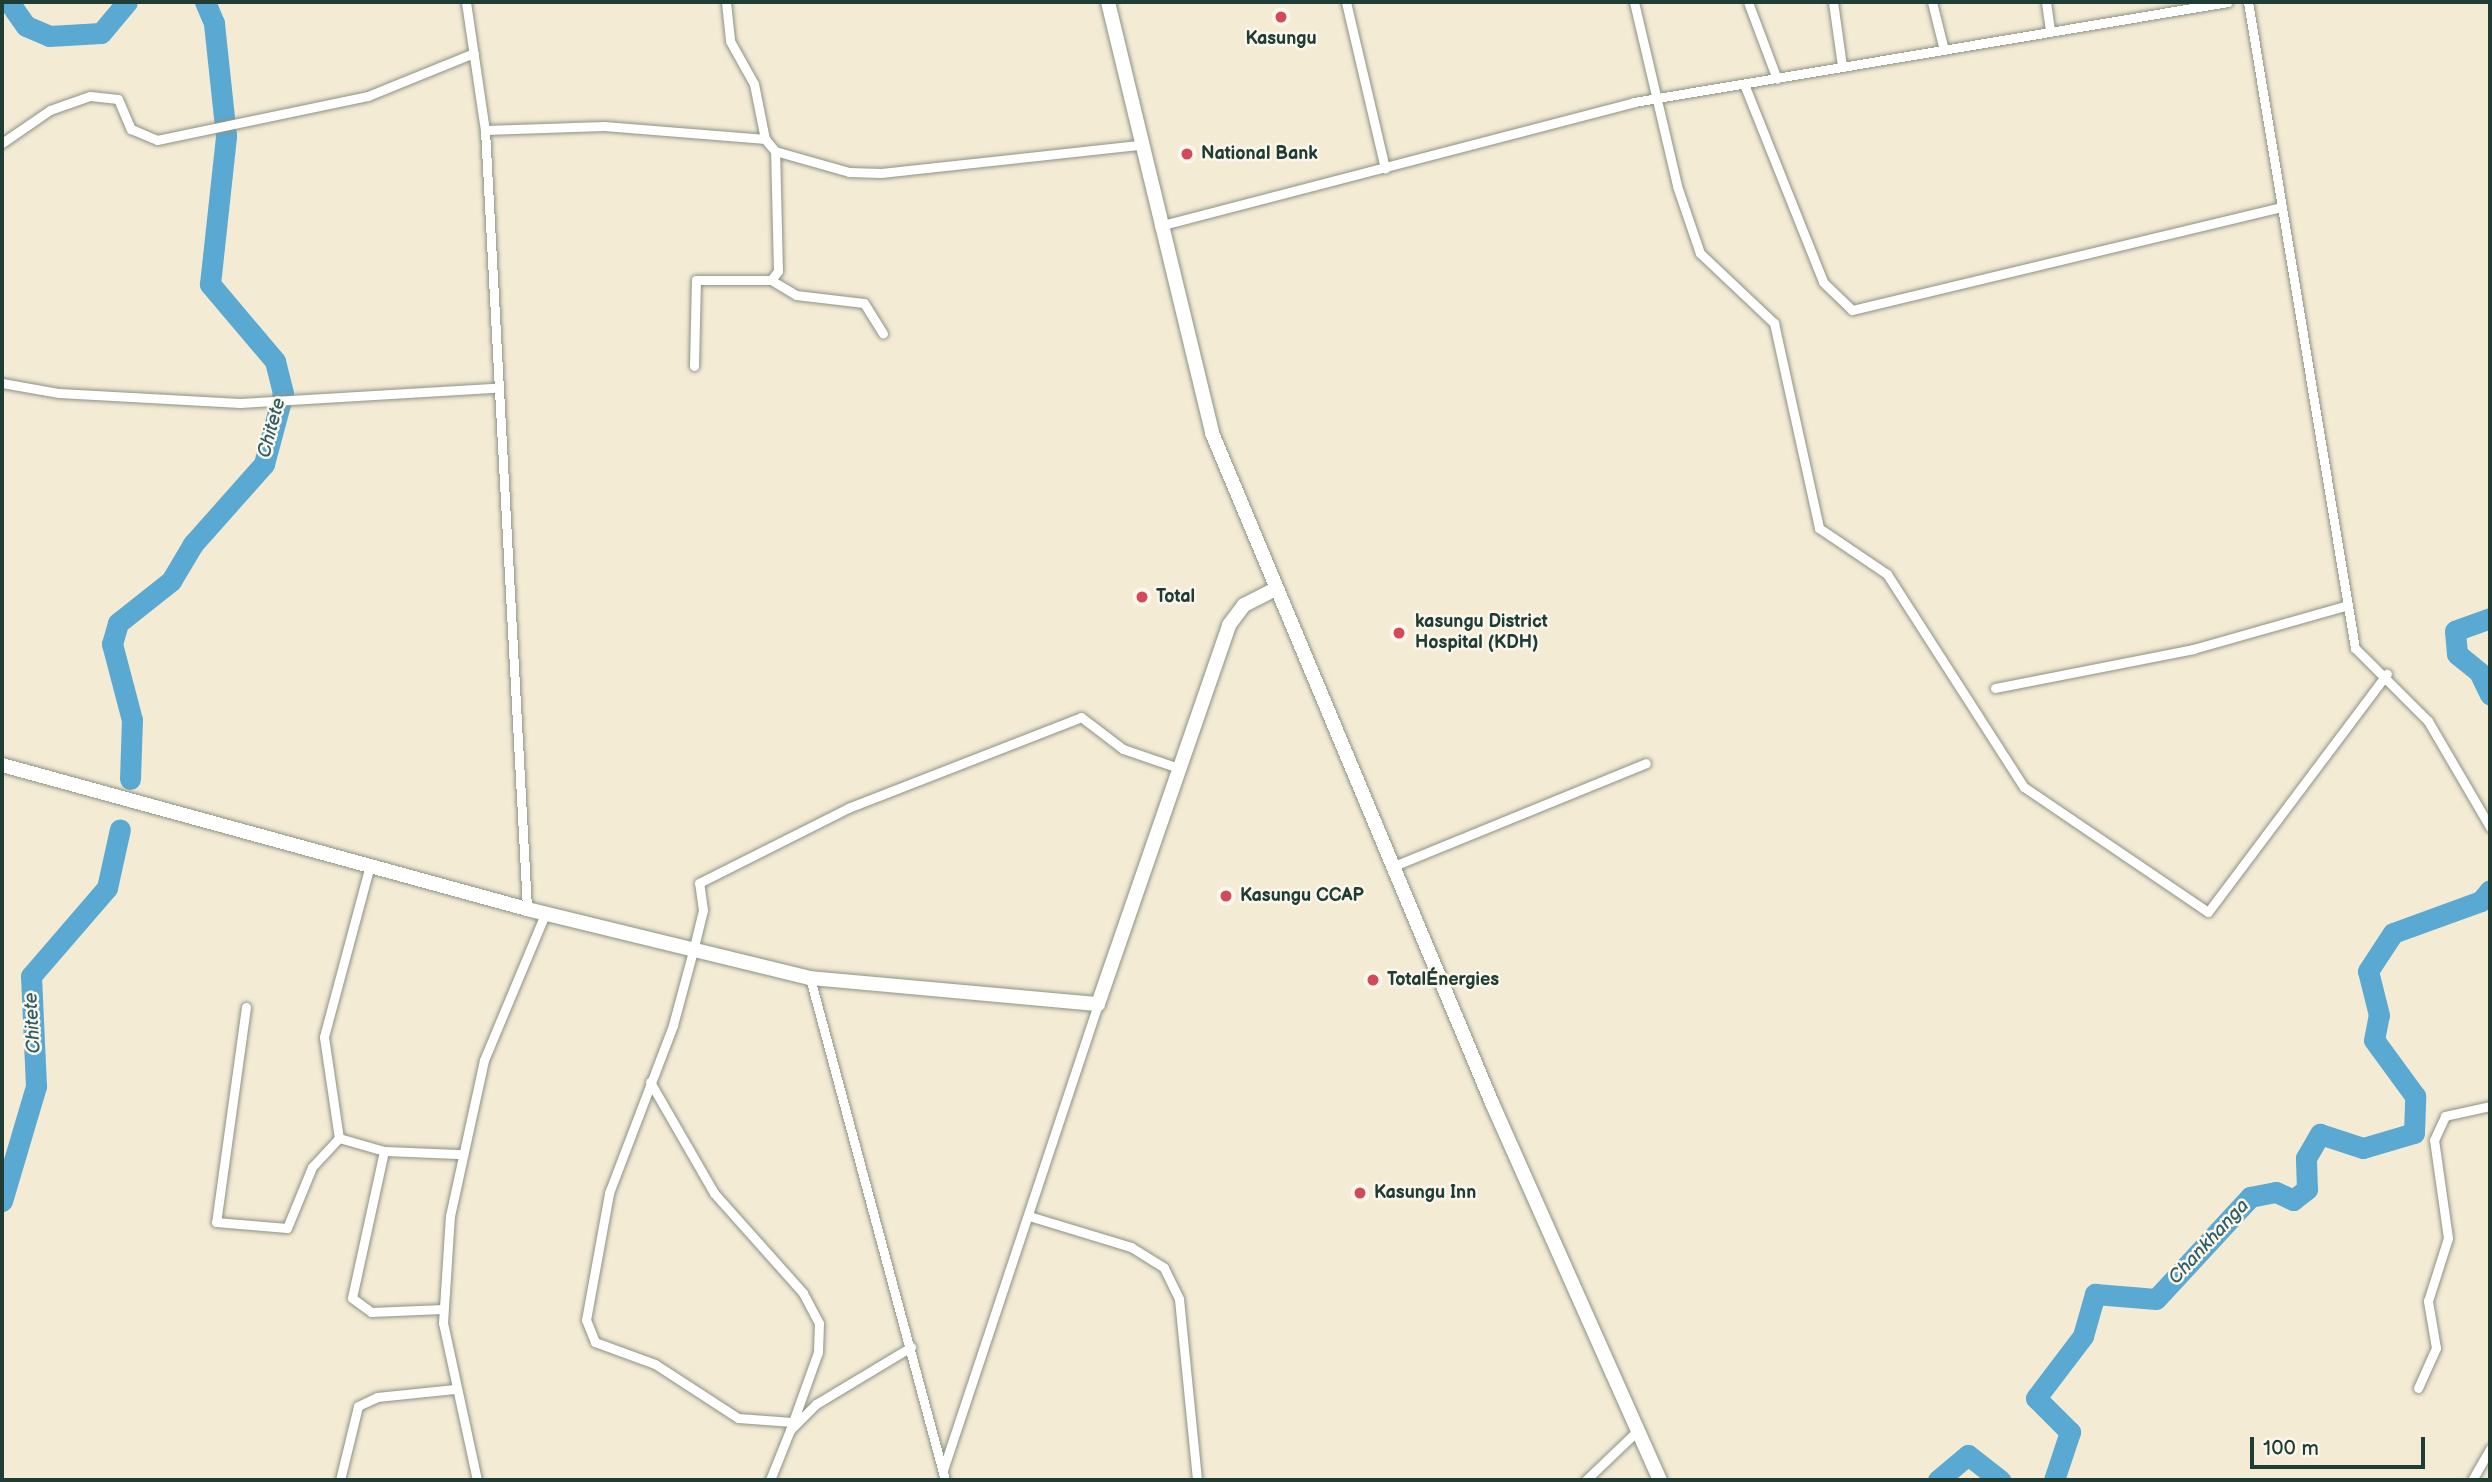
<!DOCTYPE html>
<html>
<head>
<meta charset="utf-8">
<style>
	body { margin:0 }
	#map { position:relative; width:2492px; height:1482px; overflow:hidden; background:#f4ebd5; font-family:"Balsamiq Sans",sans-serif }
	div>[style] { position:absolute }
	.river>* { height:21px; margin:-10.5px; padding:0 10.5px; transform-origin:10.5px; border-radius:10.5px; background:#59a9d3 }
	.roads { filter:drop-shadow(0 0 2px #8a9484) drop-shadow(0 0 2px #8a9484) }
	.minor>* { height:9px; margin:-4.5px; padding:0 4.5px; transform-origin:4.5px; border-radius:4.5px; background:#fff }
	.primary>* { height:14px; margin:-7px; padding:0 7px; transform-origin:7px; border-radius:7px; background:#fff }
	.dots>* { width:19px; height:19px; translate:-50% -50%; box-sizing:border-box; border:4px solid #fbf7ec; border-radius:50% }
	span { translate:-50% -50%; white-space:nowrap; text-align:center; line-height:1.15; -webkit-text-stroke:5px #fbf7ec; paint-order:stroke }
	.poi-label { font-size:18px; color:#1f3d34; font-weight:700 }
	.left { translate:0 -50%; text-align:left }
	.water-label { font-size:19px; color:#305d64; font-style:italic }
	.frame { position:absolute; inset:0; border:4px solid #1f3d34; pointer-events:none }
	.scale { position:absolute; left:2250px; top:1437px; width:175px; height:32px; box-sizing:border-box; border:4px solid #1f3d34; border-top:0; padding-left:9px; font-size:21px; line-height:24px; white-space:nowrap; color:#1f3d34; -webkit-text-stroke:5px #fbf7ec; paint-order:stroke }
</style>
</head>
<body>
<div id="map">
	<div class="river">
		<div style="left:9px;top:2px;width:29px;rotate:55deg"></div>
		<div style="left:26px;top:26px;width:25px;rotate:23deg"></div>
		<div style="left:49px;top:36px;width:52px;rotate:-3.3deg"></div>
		<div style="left:101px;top:33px;width:40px;rotate:-50deg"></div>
		<div style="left:2490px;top:618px;width:37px;rotate:160deg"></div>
		<div style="left:2455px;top:631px;width:23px;rotate:85deg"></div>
		<div style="left:2457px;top:654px;width:28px;rotate:39deg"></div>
		<div style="left:2479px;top:672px;width:25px;rotate:64deg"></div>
		<div style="left:130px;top:779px;width:59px;rotate:-88.1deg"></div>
		<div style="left:132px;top:720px;width:79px;rotate:-104.7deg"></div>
		<div style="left:112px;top:644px;width:22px;rotate:-74deg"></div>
		<div style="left:118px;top:623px;width:68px;rotate:-38.4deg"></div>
		<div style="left:171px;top:581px;width:43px;rotate:-59.3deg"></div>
		<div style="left:193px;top:544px;width:107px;rotate:-48.4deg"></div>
		<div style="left:264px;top:464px;width:73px;rotate:-75deg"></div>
		<div style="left:283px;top:393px;width:33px;rotate:-104deg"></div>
		<div style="left:275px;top:361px;width:101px;rotate:-130.2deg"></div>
		<div style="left:210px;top:284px;width:149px;rotate:-83.8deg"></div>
		<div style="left:226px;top:136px;width:114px;rotate:-96.1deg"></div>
		<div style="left:214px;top:23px;width:23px;rotate:-113deg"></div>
		<div style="left:2px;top:1201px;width:120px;rotate:-73.5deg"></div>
		<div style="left:36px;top:1086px;width:110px;rotate:-92.6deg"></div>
		<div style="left:31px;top:976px;width:116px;rotate:-49.2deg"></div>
		<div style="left:107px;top:888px;width:60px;rotate:-77.6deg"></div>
		<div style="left:1938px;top:1480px;width:39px;rotate:-40deg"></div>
		<div style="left:1968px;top:1455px;width:41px;rotate:38deg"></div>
		<div style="left:2054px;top:1480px;width:51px;rotate:-71.6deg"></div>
		<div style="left:2070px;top:1432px;width:48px;rotate:-135deg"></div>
		<div style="left:2036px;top:1398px;width:78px;rotate:-52.8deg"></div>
		<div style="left:2083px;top:1336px;width:44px;rotate:-74.1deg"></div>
		<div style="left:2095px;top:1294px;width:61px;rotate:4.7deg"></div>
		<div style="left:2156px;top:1299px;width:139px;rotate:-47.3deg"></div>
		<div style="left:2250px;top:1197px;width:26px;rotate:-11deg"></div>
		<div style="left:2276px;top:1192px;width:19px;rotate:25deg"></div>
		<div style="left:2293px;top:1200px;width:18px;rotate:-38deg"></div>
		<div style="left:2307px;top:1189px;width:31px;rotate:-92deg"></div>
		<div style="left:2306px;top:1158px;width:28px;rotate:-60deg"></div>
		<div style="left:2320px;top:1134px;width:45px;rotate:18deg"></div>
		<div style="left:2363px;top:1148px;width:53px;rotate:-16.4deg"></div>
		<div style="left:2414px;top:1133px;width:37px;rotate:-88deg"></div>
		<div style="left:2415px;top:1096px;width:69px;rotate:-126.2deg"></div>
		<div style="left:2374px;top:1040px;width:25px;rotate:-79deg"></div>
		<div style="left:2379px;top:1015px;width:45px;rotate:-104deg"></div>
		<div style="left:2368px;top:971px;width:45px;rotate:-56.7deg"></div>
		<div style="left:2393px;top:933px;width:94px;rotate:-20deg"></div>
		<div style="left:2481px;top:901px;width:14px;rotate:-51deg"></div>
	</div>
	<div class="roads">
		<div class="minor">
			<div style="left:466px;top:2px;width:129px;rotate:81.6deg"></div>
			<div style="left:485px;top:130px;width:780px;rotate:86.91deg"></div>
			<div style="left:726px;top:2px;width:39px;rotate:84deg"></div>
			<div style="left:730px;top:41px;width:49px;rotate:60.8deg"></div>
			<div style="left:754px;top:84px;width:56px;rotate:78.7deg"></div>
			<div style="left:1346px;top:2px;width:171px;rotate:76.8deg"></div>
			<div style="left:1634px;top:2px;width:189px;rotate:76.8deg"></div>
			<div style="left:1677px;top:186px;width:71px;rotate:71.1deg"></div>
			<div style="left:1700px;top:253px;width:102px;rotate:43.4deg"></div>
			<div style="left:1774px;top:323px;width:210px;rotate:77.6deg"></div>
			<div style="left:1819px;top:528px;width:82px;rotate:34.1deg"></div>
			<div style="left:1887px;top:574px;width:253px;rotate:57.3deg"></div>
			<div style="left:2024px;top:787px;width:222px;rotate:34.2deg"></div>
			<div style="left:2208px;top:912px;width:298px;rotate:-53.1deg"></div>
			<div style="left:1748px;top:2px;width:82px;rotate:69.4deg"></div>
			<div style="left:1833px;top:2px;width:65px;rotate:82deg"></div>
			<div style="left:1932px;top:2px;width:49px;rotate:76deg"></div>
			<div style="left:2046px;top:2px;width:30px;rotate:82deg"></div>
			<div style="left:2248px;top:2px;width:655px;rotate:80.6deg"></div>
			<div style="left:2355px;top:648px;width:103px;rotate:45deg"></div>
			<div style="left:2428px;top:721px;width:123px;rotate:59.7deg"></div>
			<div style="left:1744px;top:84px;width:213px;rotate:68.2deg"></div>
			<div style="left:1823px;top:282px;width:40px;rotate:44deg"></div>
			<div style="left:1852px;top:310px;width:442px;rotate:-13.5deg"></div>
			<div style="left:485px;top:130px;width:119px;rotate:-1.9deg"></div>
			<div style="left:604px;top:126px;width:162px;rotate:4.6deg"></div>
			<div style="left:765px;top:139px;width:16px;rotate:50deg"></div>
			<div style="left:775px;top:151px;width:77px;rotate:15.8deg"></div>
			<div style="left:849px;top:172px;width:32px;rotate:2deg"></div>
			<div style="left:881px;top:173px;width:261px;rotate:-6.2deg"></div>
			<div style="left:2px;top:143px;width:58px;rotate:-34.5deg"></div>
			<div style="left:50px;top:110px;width:42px;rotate:-19.3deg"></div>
			<div style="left:90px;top:96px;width:28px;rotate:6deg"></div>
			<div style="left:118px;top:99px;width:33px;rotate:67deg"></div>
			<div style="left:131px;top:129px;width:28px;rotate:23deg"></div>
			<div style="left:157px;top:140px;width:216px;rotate:-11.8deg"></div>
			<div style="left:368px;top:96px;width:114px;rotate:-22.1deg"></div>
			<div style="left:1159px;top:226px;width:491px;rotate:-14.6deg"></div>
			<div style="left:1634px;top:102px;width:602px;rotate:-9.56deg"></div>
			<div style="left:771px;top:280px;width:29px;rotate:31deg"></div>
			<div style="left:796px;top:295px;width:68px;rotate:6.7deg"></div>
			<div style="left:864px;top:303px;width:36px;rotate:58deg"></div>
			<div style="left:694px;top:366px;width:86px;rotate:-88.7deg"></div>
			<div style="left:696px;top:280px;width:75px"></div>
			<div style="left:771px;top:280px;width:11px;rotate:-52deg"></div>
			<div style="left:778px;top:271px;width:120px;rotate:-91.4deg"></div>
			<div style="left:2px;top:383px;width:58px;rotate:10deg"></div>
			<div style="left:59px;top:393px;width:181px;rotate:3.2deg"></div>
			<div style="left:240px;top:403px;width:256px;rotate:-3.4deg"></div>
			<div style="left:1995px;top:688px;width:202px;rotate:-11.1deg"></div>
			<div style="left:2193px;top:649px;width:161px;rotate:-15.8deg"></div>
			<div style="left:370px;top:865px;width:178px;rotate:105deg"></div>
			<div style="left:324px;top:1037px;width:102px;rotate:81.6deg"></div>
			<div style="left:339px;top:1138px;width:47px;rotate:16.1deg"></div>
			<div style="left:384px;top:1151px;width:75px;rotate:2.3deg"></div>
			<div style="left:1394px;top:866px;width:272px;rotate:-22.2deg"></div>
			<div style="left:810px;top:978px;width:520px;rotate:74.95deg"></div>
			<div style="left:246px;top:1007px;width:217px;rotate:97.9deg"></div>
			<div style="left:216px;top:1222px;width:71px;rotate:4.8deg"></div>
			<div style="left:287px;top:1228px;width:66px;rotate:-67.7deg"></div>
			<div style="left:312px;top:1167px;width:40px;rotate:-47deg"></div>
			<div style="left:650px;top:1082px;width:128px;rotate:60deg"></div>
			<div style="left:714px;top:1193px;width:134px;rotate:48.3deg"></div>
			<div style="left:803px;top:1293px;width:34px;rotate:62deg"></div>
			<div style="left:819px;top:1323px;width:29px;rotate:92deg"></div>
			<div style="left:818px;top:1352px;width:83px;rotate:109.7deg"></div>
			<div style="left:384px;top:1151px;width:150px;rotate:102.3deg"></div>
			<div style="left:352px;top:1298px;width:24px;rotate:36deg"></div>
			<div style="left:371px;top:1312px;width:72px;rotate:-2.4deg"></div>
			<div style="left:1029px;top:1216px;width:107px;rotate:16.9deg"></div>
			<div style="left:1131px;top:1247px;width:39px;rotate:32deg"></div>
			<div style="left:1164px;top:1268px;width:34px;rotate:64deg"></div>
			<div style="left:1179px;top:1299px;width:182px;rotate:84.3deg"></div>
			<div style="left:2418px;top:1388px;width:44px;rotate:-65.8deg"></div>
			<div style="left:2436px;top:1348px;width:48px;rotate:-99.7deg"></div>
			<div style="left:2428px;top:1301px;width:66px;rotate:-72.4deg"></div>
			<div style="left:2448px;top:1238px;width:99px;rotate:-98.1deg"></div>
			<div style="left:2434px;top:1140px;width:26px;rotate:-65deg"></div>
			<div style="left:2445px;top:1116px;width:46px;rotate:-12.5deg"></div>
			<div style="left:792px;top:1422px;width:54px;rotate:-175.8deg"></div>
			<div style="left:738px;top:1418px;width:99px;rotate:-147deg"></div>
			<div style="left:655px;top:1364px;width:64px;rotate:-159.9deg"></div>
			<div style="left:595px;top:1342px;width:24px;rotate:-112deg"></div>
			<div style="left:586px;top:1320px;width:129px;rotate:-79.7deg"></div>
			<div style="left:609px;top:1193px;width:180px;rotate:-69.1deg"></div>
			<div style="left:673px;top:1025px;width:77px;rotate:-74.9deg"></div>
			<div style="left:693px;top:951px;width:42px;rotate:-76.3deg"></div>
			<div style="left:703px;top:910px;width:27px;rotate:-98deg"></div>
			<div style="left:699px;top:883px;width:167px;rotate:-26.7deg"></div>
			<div style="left:848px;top:808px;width:250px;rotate:-21.3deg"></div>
			<div style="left:1081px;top:717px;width:53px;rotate:37.3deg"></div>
			<div style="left:1123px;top:749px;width:61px;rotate:19deg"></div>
			<div style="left:943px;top:1470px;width:491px;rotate:-71.6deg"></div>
			<div style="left:340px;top:1480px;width:76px;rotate:-76.3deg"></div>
			<div style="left:358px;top:1406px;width:21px;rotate:-25deg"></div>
			<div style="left:377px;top:1397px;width:78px;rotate:-5.9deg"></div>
			<div style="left:477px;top:1480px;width:161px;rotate:-102.2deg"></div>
			<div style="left:443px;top:1323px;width:107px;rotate:-86.3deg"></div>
			<div style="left:450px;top:1216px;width:160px;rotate:-77.7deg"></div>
			<div style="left:484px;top:1060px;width:158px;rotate:-67.3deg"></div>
			<div style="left:770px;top:1480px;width:54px;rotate:-68.2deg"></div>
			<div style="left:790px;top:1430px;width:37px;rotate:-45deg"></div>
			<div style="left:816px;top:1404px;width:111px;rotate:-31deg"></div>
			<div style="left:1586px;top:1480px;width:66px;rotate:-43.8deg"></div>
			<div style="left:2472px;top:1480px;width:36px;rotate:-60deg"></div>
		</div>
		<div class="primary">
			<div style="left:1108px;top:2px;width:443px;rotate:76.4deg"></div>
			<div style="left:1212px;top:433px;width:726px;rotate:67.32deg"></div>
			<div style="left:1492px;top:1103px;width:413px;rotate:66deg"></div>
			<div style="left:2px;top:765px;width:544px;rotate:15.34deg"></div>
			<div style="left:527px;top:909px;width:291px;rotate:13.7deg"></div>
			<div style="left:810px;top:978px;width:289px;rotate:5.2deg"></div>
			<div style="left:1098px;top:1004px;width:401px;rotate:-70.9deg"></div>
			<div style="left:1229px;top:625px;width:25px;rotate:-53deg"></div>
			<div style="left:1244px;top:605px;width:35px;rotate:-27deg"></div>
		</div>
	</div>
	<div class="dots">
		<div style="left:1281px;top:17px;background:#d1495b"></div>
		<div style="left:1187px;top:154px;background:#d1495b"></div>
		<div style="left:1142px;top:597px;background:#d1495b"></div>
		<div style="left:1399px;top:633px;background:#d1495b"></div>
		<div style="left:1226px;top:896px;background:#d1495b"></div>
		<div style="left:1373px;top:980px;background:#d1495b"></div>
		<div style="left:1360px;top:1193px;background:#d1495b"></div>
	</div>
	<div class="poi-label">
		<span style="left:1281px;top:39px">Kasungu</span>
		<span class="left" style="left:1201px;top:154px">National Bank</span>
		<span class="left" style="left:1156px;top:597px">Total</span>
		<span class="left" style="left:1415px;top:633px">kasungu District<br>Hospital (KDH)</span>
		<span class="left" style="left:1240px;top:896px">Kasungu CCAP</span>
		<span class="left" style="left:1387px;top:980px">TotalÉnergies</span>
		<span class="left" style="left:1374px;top:1193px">Kasungu Inn</span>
	</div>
	<div class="water-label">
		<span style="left:272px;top:428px;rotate:-75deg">Chitete</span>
		<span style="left:33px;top:1023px;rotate:-93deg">Chitete</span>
		<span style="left:2209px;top:1242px;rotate:-47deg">Chankhanga</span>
	</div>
	<div class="frame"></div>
	<div class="scale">100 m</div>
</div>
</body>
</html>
